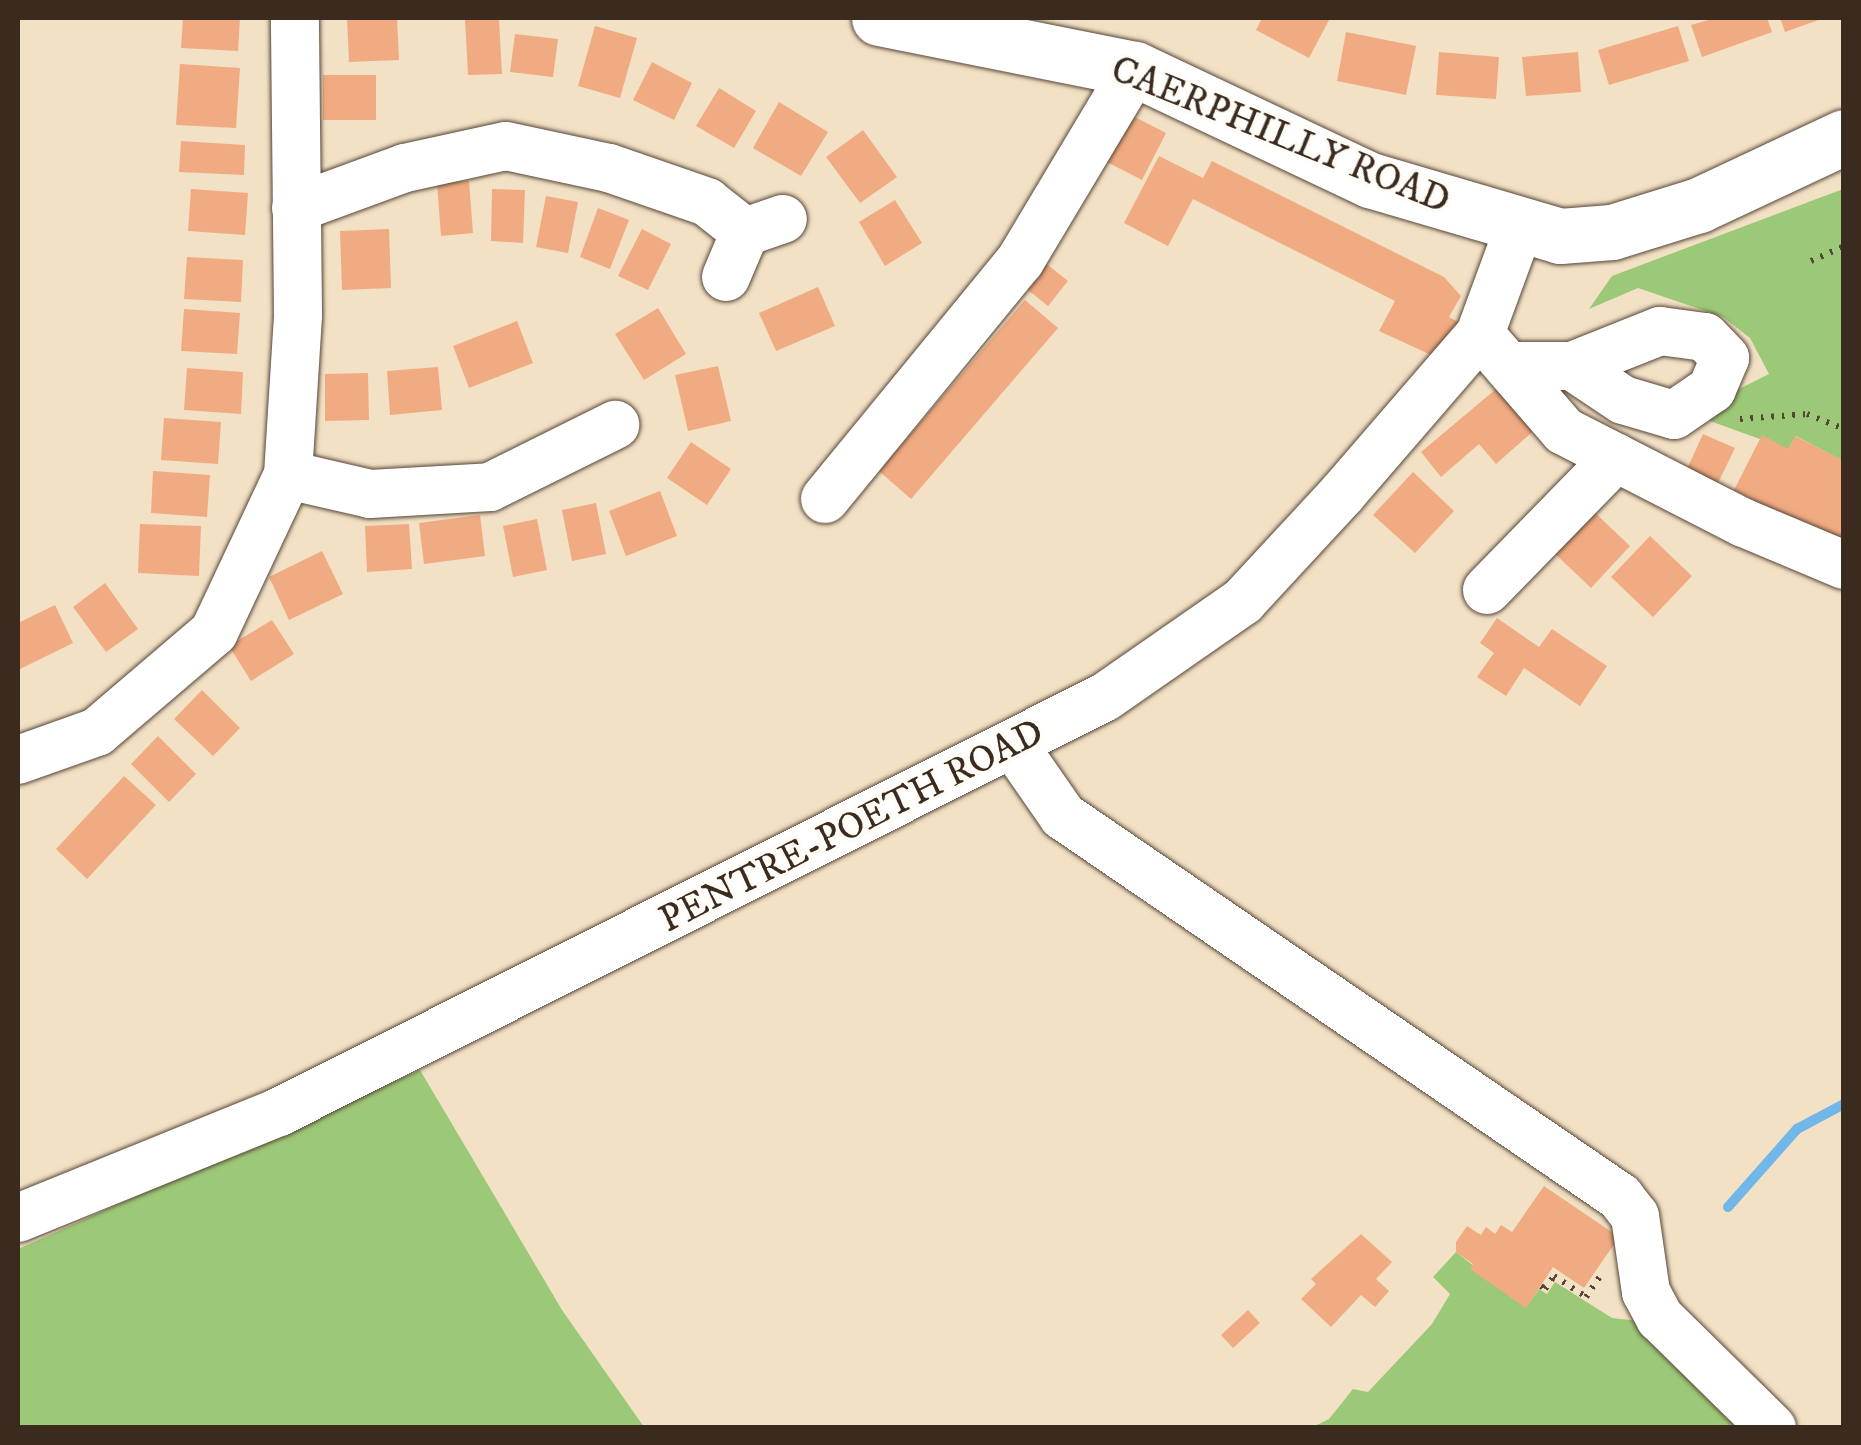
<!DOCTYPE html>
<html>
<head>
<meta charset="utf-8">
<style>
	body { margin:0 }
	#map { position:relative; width:1861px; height:1445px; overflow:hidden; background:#f2e1c5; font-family:"IM FELL DW Pica",serif }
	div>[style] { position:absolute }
	.green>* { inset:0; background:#9cc977 }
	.stream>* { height:10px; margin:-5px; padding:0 5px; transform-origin:5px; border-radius:5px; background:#72b7e9 }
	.building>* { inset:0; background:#f1ab82 }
	.path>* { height:6px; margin-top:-3px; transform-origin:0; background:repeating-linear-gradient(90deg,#564537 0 2.5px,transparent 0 10.5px) }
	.roads { filter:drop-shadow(0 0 2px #564537) drop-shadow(0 0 2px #564537) }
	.minor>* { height:48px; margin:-24px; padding:0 24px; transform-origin:24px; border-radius:24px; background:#fff }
	.major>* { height:55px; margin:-27.5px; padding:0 27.5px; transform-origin:27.5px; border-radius:27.5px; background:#fff }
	span { translate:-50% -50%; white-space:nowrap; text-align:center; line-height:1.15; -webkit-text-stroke:8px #fdfcf7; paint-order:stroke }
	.street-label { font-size:38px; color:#3b2a1e }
	.frame { position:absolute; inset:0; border:20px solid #3b2a1e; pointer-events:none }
</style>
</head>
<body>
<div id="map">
	<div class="green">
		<div style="clip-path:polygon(1843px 189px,1843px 461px,1796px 436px,1788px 449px,1710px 421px,1723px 397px,1769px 374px,1750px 338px,1723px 317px,1638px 288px,1589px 309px,1612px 276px)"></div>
		<div style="clip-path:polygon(420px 1070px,562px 1310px,644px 1427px,18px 1428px,18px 1249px)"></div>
		<div style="clip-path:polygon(1456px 1252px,1526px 1307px,1539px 1289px,1547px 1294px,1555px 1282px,1612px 1318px,1638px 1321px,1754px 1428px,1311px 1428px,1329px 1419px,1353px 1389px,1368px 1392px,1432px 1324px,1450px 1294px,1433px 1277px)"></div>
	</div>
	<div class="stream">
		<div style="left:1728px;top:1207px;width:104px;rotate:-48.5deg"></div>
		<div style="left:1797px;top:1129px;width:53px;rotate:-28deg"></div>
	</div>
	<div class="building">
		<div style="clip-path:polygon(183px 18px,240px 18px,238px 51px,181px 48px)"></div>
		<div style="clip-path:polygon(347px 18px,397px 18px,399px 60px,349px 62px)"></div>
		<div style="clip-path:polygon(1262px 18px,1325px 18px,1329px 20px,1309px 58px,1256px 30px)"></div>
		<div style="clip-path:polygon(1715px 18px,1767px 18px,1772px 32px,1702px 57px,1691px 25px)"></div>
		<div style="clip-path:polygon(1780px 18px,1824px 18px,1785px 32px)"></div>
		<div style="clip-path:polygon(499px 19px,502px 74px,468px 75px,465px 20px)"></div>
		<div style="clip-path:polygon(595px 26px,637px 38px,620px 98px,578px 86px)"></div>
		<div style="clip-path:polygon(1678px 26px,1689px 61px,1609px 85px,1598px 50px)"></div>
		<div style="clip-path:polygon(1346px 32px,1416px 46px,1406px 95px,1337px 81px)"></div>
		<div style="clip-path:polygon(515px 34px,558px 39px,553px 77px,510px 72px)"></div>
		<div style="clip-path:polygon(1439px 52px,1499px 57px,1496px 99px,1436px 95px)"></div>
		<div style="clip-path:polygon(1578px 52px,1581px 92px,1526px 96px,1522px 57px)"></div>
		<div style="clip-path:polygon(652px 62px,692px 83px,674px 120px,633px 100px)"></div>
		<div style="clip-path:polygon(180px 64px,240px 68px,236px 128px,176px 125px)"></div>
		<div style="clip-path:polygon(323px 75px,376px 75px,376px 120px,323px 120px)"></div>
		<div style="clip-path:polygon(719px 88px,756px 111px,734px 148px,696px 126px)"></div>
		<div style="clip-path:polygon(779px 102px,828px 132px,801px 176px,753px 148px)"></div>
		<div style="clip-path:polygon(1125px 112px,1166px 133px,1142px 180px,1101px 159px)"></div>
		<div style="clip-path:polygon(863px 130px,897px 177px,860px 203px,826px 157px)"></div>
		<div style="clip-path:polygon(181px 141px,245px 145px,244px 175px,179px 172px)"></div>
		<div style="clip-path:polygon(1159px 156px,1203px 178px,1212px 161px,1444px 277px,1461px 296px,1449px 317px,1460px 323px,1442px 360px,1379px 331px,1395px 301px,1193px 199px,1168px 246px,1124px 223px)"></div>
		<div style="clip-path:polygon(469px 181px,473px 233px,441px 236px,437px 183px)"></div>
		<div style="clip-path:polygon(191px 189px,248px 193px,245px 235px,188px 231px)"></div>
		<div style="clip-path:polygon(492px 189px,525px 190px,523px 243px,491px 241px)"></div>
		<div style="clip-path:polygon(546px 196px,578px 202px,568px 253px,536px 247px)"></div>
		<div style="clip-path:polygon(895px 200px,922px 243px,885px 266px,859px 222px)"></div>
		<div style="clip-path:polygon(598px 208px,629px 220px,610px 269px,580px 257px)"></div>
		<div style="clip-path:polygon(389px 229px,391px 288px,342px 290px,340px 231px)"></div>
		<div style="clip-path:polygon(642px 229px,671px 244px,648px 290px,618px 276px)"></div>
		<div style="clip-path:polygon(1034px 254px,1068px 281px,1048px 306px,1014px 279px)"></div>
		<div style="clip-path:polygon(187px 257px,243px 260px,241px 302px,184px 299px)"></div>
		<div style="clip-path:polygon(818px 287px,835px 326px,776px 351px,759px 313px)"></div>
		<div style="clip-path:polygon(1025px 300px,1058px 328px,911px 499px,879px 471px)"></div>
		<div style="clip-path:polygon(658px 308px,686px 354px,644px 380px,615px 334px)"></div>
		<div style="clip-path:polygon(184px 309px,240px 313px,237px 354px,181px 351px)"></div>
		<div style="clip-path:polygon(517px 321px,533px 363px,469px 388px,453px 346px)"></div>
		<div style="clip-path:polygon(718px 366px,731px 421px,688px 431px,675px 375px)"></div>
		<div style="clip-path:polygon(438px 367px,442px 410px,390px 415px,387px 371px)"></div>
		<div style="clip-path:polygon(187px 368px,243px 372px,241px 414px,184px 410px)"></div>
		<div style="clip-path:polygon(368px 373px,369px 420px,325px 421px,325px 374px)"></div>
		<div style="clip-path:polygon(1502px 384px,1538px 427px,1496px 464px,1479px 444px,1441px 477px,1421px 452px)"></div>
		<div style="clip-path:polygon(164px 418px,221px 422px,218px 464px,161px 460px)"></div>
		<div style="clip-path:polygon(1703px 434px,1735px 448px,1717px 485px,1686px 471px)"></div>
		<div style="clip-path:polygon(1762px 435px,1788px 449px,1795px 436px,1844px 461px,1844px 546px,1734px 490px)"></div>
		<div style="clip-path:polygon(691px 442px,731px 469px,707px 505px,667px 478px)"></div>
		<div style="clip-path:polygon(153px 471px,210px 475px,207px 517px,151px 513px)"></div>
		<div style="clip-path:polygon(1413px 472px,1454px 511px,1415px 553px,1373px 515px)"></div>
		<div style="clip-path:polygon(660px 491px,677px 536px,626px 556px,609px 511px)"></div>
		<div style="clip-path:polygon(596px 503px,606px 554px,572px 561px,562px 510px)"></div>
		<div style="clip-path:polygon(1588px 506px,1630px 546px,1591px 588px,1549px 548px)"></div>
		<div style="clip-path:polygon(480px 515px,485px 556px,424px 564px,419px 523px)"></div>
		<div style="clip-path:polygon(537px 519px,547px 570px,513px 577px,503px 526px)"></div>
		<div style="clip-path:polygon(140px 524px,201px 526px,199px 576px,138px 573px)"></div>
		<div style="clip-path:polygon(409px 524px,412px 569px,367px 572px,365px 526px)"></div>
		<div style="clip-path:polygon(1650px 536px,1692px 576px,1653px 617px,1611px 577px)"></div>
		<div style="clip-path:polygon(322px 551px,343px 594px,289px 620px,269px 577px)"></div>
		<div style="clip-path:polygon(105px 583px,138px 629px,106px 652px,73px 607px)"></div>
		<div style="clip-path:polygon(55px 605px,73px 643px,18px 670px,18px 623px)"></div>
		<div style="clip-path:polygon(1497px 618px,1539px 647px,1552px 629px,1607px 666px,1580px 706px,1524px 668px,1506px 696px,1477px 677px,1494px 653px,1480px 643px)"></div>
		<div style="clip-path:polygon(272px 620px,294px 654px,251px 681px,229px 646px)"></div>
		<div style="clip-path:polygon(202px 690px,240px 728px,213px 756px,174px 719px)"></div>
		<div style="clip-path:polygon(158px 736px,196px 774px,169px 802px,131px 764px)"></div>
		<div style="clip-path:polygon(124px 776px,156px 805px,87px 879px,56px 849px)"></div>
		<div style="clip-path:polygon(1544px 1186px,1619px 1237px,1584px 1288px,1553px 1267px,1526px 1308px,1470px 1269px,1473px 1264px,1456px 1252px,1456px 1242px,1467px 1226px,1481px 1235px,1486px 1227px,1495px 1234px,1501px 1225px,1512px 1232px)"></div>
		<div style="clip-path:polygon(1361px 1234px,1392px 1262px,1376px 1279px,1389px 1291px,1375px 1307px,1361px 1295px,1331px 1327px,1301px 1299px,1316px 1284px,1311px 1279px)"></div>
		<div style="clip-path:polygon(1248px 1310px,1260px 1323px,1233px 1348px,1221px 1335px)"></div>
	</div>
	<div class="path">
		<div style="left:1811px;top:261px;width:36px;rotate:-24deg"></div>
		<div style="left:1740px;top:419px;width:67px;rotate:-4.3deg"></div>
		<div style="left:1807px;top:414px;width:40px;rotate:22deg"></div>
		<div style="left:1541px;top:1286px;width:5px;rotate:37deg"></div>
		<div style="left:1545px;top:1289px;width:16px;rotate:-55deg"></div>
		<div style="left:1554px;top:1276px;width:38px;rotate:33deg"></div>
		<div style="left:1586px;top:1297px;width:30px;rotate:-56deg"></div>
	</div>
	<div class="roads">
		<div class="minor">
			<div style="left:296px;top:208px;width:116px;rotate:-20.2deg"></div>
			<div style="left:405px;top:168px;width:103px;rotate:-12.3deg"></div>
			<div style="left:506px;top:146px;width:105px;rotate:12.1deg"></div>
			<div style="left:609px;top:168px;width:104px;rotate:19.1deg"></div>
			<div style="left:707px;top:202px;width:48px;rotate:38.3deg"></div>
			<div style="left:726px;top:277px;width:49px;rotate:-67.1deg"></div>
			<div style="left:745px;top:232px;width:40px;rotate:-18.9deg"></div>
			<div style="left:1480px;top:334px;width:128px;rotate:49.1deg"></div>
			<div style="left:1564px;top:431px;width:202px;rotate:27.1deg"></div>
			<div style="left:1744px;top:523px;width:108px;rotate:22.8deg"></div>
			<div style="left:1510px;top:366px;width:62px"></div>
			<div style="left:1572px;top:366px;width:95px;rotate:-21.7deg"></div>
			<div style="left:1660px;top:331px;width:45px;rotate:7.6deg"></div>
			<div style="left:1705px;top:337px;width:29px;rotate:46deg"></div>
			<div style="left:1725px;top:358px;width:34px;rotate:113deg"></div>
			<div style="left:1712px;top:389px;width:46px;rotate:145.6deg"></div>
			<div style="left:1674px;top:415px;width:53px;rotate:-163.6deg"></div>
			<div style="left:1623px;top:400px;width:61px;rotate:-146.3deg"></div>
			<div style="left:288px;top:475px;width:84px;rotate:13deg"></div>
			<div style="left:370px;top:494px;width:120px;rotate:-3.3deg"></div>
			<div style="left:490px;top:487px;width:140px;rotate:-26.4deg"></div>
			<div style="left:825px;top:499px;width:308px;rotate:-50.7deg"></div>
			<div style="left:1020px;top:261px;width:224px;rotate:-59.1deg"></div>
			<div style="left:1487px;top:590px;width:185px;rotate:-45.7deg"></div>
			<div style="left:1015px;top:747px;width:84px;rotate:55.2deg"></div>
			<div style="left:1063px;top:816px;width:675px;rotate:34.37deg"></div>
			<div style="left:1620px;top:1197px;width:24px;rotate:52deg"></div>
			<div style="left:1635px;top:1216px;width:77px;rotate:81.8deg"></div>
			<div style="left:1646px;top:1292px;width:30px;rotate:62deg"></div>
			<div style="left:1660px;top:1318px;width:157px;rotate:44.5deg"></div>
			<div style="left:18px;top:760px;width:84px;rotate:-19.5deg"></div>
			<div style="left:97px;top:732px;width:154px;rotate:-40.5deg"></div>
			<div style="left:214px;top:632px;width:174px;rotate:-64.8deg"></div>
			<div style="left:288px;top:475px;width:160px;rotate:-86.4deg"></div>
			<div style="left:298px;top:315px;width:297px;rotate:-90.6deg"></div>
			<div style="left:18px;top:1218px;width:282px;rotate:-22.1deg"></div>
			<div style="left:279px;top:1112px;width:924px;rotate:-26.68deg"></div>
			<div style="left:1105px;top:697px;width:168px;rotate:-34.8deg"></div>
			<div style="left:1243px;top:601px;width:146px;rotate:-47.2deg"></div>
			<div style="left:1342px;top:494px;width:211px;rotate:-49.2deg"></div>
			<div style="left:1480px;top:334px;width:113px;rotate:-69.8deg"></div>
		</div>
		<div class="major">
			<div style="left:879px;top:18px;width:261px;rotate:11.3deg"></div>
			<div style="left:1135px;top:69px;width:260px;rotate:25.3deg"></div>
			<div style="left:1370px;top:180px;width:198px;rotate:16.4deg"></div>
			<div style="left:1560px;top:236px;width:52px;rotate:-4.4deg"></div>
			<div style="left:1612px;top:232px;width:91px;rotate:-17.2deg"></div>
			<div style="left:1699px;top:205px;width:160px;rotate:-25.1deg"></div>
		</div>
	</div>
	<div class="street-label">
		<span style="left:1280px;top:136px;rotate:22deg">CAERPHILLY ROAD</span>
		<span style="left:852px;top:827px;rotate:-27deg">PENTRE-POETH ROAD</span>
	</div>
	<div class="frame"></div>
</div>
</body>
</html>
